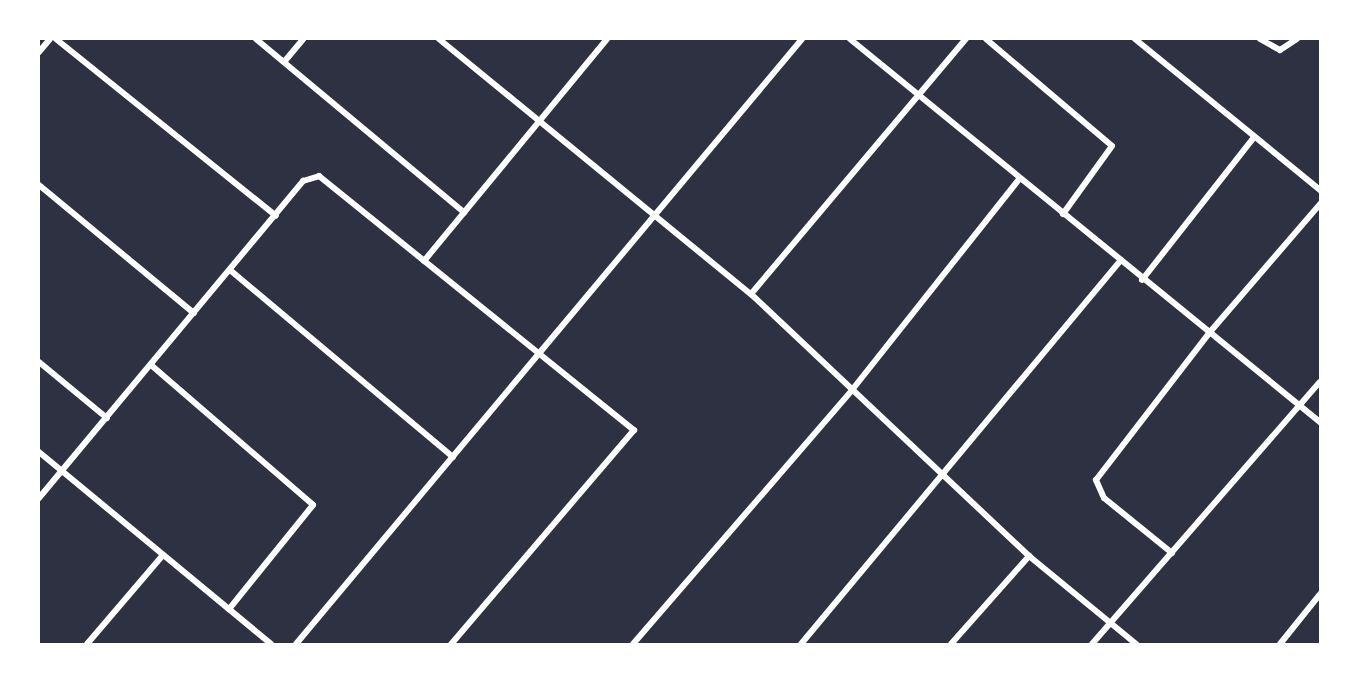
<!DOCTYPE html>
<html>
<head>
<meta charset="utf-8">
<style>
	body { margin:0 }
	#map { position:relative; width:1359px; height:683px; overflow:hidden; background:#2d3142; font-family:"Noto Serif",serif }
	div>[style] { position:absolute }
	.minor>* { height:6px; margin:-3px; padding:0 3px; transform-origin:3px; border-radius:3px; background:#fff }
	span { translate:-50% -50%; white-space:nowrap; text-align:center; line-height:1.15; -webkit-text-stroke:5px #fff; paint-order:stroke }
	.frame { position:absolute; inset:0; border:40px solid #fff; pointer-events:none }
</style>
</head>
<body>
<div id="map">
	<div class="minor">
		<div style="left:56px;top:39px;width:282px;rotate:38.8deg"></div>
		<div style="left:256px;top:39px;width:271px;rotate:39.8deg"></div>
		<div style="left:439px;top:39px;width:403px;rotate:39.3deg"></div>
		<div style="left:751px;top:294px;width:382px;rotate:43.3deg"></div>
		<div style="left:1029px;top:556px;width:139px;rotate:39.4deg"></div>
		<div style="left:850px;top:39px;width:606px;rotate:39.18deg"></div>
		<div style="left:986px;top:39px;width:165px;rotate:40.3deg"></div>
		<div style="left:1112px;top:146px;width:84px;rotate:125.8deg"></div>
		<div style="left:1135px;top:39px;width:239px;rotate:39.2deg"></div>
		<div style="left:1260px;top:39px;width:23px;rotate:29deg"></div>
		<div style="left:1280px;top:50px;width:20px;rotate:-33deg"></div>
		<div style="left:39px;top:52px;width:17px;rotate:-50deg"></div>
		<div style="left:284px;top:62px;width:30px;rotate:-50deg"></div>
		<div style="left:39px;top:185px;width:201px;rotate:39.6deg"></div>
		<div style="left:424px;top:261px;width:288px;rotate:-50.5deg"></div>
		<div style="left:230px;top:270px;width:291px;rotate:40deg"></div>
		<div style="left:1142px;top:280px;width:182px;rotate:-51.9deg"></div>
		<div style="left:751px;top:294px;width:334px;rotate:-49.9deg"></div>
		<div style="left:39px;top:362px;width:88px;rotate:39.5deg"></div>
		<div style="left:151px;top:365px;width:214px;rotate:40.8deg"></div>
		<div style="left:313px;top:505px;width:134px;rotate:128.9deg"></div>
		<div style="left:39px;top:452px;width:301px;rotate:39.6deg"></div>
		<div style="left:39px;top:498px;width:413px;rotate:-50.2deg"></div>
		<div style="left:303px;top:181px;width:17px;rotate:-17deg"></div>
		<div style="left:319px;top:176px;width:405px;rotate:38.9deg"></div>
		<div style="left:634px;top:430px;width:282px;rotate:130.5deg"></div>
		<div style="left:1172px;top:553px;width:87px;rotate:-141deg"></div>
		<div style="left:1104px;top:498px;width:20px;rotate:-114deg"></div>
		<div style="left:1096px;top:480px;width:187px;rotate:-52.4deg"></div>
		<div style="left:1210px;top:332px;width:169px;rotate:-49.3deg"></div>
		<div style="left:87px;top:644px;width:117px;rotate:-49.5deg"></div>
		<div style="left:296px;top:644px;width:789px;rotate:-50.09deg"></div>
		<div style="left:633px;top:644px;width:335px;rotate:-49.2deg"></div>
		<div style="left:852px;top:390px;width:269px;rotate:-51.6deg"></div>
		<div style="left:801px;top:644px;width:500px;rotate:-50.2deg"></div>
		<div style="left:951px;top:644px;width:118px;rotate:-48.4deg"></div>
		<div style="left:1092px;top:644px;width:347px;rotate:-49deg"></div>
		<div style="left:1280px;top:644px;width:64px;rotate:-51.3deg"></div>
	</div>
	<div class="frame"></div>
</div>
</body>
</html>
